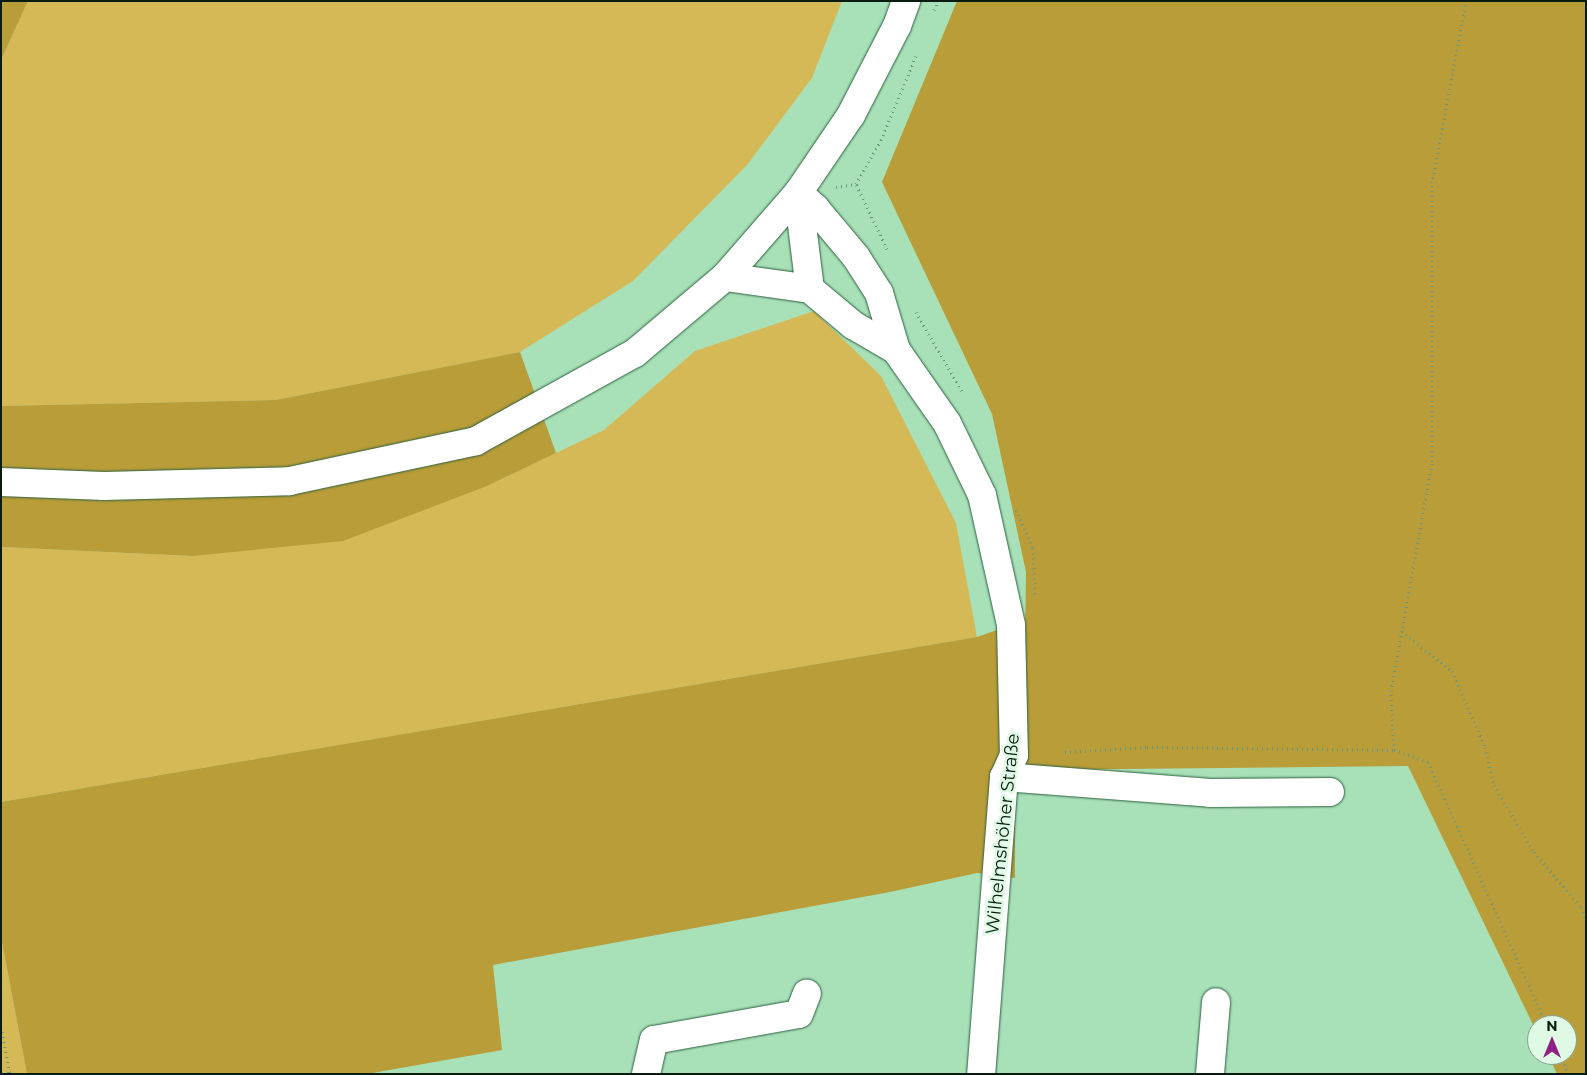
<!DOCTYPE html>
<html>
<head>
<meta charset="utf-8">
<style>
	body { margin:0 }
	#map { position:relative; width:1587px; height:1075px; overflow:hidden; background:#a8e0b8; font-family:Montserrat,sans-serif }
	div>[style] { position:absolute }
	.green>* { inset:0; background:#d6b957 }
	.forest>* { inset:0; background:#b89d39 }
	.path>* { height:3px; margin-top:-1.5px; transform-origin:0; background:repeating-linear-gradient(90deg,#6c9779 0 1px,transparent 0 5px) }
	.roads { filter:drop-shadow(0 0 1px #2c603e) drop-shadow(0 0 1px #2c603e) }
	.minor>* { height:28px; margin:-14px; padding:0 14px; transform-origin:14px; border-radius:14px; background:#fff }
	span { translate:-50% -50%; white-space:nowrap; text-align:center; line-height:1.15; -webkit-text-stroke:5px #def9e4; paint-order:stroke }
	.street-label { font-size:18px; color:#071c0e }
	.frame { position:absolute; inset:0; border:2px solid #071c0e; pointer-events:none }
	.north { position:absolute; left:1527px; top:1015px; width:50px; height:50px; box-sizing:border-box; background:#def9e4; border:1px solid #88a18e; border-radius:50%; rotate:0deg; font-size:14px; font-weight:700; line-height:20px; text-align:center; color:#071c0e }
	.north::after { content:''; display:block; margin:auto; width:18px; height:22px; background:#902183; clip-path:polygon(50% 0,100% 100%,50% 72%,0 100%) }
</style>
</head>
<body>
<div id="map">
	<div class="green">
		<div style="clip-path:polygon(28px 1px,842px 1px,812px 78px,747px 165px,633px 281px,520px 352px,276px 400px,1px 406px,1px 60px)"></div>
		<div style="clip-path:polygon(814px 311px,881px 376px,956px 523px,977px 637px,1px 802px,1px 547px,192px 556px,487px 486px,604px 430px,695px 351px)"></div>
		<div style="clip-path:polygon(1px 937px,27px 1074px,1px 1074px)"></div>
	</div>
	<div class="forest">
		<div style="clip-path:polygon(1px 1px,28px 1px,1px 60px)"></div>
		<div style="clip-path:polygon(957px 1px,1586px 1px,1586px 1074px,1557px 1074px,1548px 1055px,1567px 1055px,1567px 1025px,1537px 1025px,1537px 1033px,1408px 766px,1023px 770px,1026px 572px,992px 414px,882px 182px)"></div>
		<div style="clip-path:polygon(520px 352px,556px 453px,487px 486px,343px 541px,192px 556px,1px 547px,1px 406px,276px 400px)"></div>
		<div style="clip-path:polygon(1011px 625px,1015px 714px,1015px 878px,977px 873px,890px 892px,493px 965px,502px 1050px,367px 1074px,27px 1074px,1px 937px,1px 802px,977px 637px)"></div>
	</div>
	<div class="path">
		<div style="left:934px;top:10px;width:10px;rotate:-66deg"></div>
		<div style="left:836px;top:187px;width:20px;rotate:-9deg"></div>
		<div style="left:887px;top:249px;width:72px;rotate:-115.5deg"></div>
		<div style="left:856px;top:184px;width:51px;rotate:-60.4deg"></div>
		<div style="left:881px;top:140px;width:91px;rotate:-67.4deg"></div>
		<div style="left:916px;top:312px;width:94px;rotate:59.9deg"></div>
		<div style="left:1016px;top:510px;width:42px;rotate:65.9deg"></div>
		<div style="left:1033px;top:548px;width:47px;rotate:87.6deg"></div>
		<div style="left:1402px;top:631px;width:64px;rotate:38.7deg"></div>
		<div style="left:1452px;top:671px;width:83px;rotate:66.5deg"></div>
		<div style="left:1485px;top:747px;width:39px;rotate:77deg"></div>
		<div style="left:1494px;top:785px;width:78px;rotate:59.2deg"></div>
		<div style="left:1534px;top:852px;width:72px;rotate:49.5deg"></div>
		<div style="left:1581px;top:907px;width:14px;rotate:69deg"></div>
		<div style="left:1394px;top:750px;width:59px;rotate:-92.9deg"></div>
		<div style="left:1391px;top:691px;width:233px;rotate:-79.8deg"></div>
		<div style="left:1432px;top:462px;width:279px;rotate:-90deg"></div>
		<div style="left:1432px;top:183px;width:185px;rotate:-79.4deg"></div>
		<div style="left:1065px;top:752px;width:82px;rotate:-3.5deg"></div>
		<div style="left:1147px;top:747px;width:247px;rotate:0.7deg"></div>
		<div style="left:1394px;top:750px;width:36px;rotate:19deg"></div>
		<div style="left:1428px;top:762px;width:289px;rotate:65.7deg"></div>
		<div style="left:1px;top:1027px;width:48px;rotate:79.2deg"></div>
		<div style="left:1560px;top:1055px;width:21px;rotate:65deg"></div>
		<div style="left:2px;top:1074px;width:8px;rotate:-14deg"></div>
	</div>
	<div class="roads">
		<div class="minor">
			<div style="left:798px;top:193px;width:23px;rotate:41deg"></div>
			<div style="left:815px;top:208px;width:64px;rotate:50.1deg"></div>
			<div style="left:856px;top:257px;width:43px;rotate:57.4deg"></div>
			<div style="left:879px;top:293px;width:59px;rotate:73.4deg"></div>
			<div style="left:896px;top:350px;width:89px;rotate:55.1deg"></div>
			<div style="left:947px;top:423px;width:80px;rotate:64.1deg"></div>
			<div style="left:982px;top:495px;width:133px;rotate:77.4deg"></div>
			<div style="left:1011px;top:625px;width:130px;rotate:88.7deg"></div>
			<div style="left:1014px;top:755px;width:24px;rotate:114deg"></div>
			<div style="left:1004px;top:777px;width:298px;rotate:94.4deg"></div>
			<div style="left:798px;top:193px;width:97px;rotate:82.9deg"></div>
			<div style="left:810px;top:289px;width:56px;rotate:39.9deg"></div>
			<div style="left:853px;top:325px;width:50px;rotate:30.2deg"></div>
			<div style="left:725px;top:277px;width:86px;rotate:8deg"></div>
			<div style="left:1px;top:482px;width:103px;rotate:2.2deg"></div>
			<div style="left:104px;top:486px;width:186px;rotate:-1.5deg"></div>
			<div style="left:290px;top:481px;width:190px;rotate:-12.1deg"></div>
			<div style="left:476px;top:441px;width:182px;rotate:-29deg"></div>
			<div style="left:635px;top:353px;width:118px;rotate:-40.2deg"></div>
			<div style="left:725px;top:277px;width:111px;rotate:-49deg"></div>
			<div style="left:798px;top:193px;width:94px;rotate:-55.8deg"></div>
			<div style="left:851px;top:115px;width:100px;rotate:-62.7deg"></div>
			<div style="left:897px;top:26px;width:27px;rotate:-70deg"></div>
			<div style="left:1004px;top:777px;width:207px;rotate:4.4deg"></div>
			<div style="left:1210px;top:793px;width:120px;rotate:-0.5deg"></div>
			<div style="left:646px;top:1074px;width:35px;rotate:-77deg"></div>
			<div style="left:654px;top:1040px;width:147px;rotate:-10.2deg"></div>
			<div style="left:799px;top:1014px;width:22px;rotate:-69deg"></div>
			<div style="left:1210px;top:1074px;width:72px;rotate:-85.2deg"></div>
		</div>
	</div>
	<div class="street-label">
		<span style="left:1003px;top:834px;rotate:-84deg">Wilhelmshöher Straße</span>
	</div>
	<div class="frame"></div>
	<div class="north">N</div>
</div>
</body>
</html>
